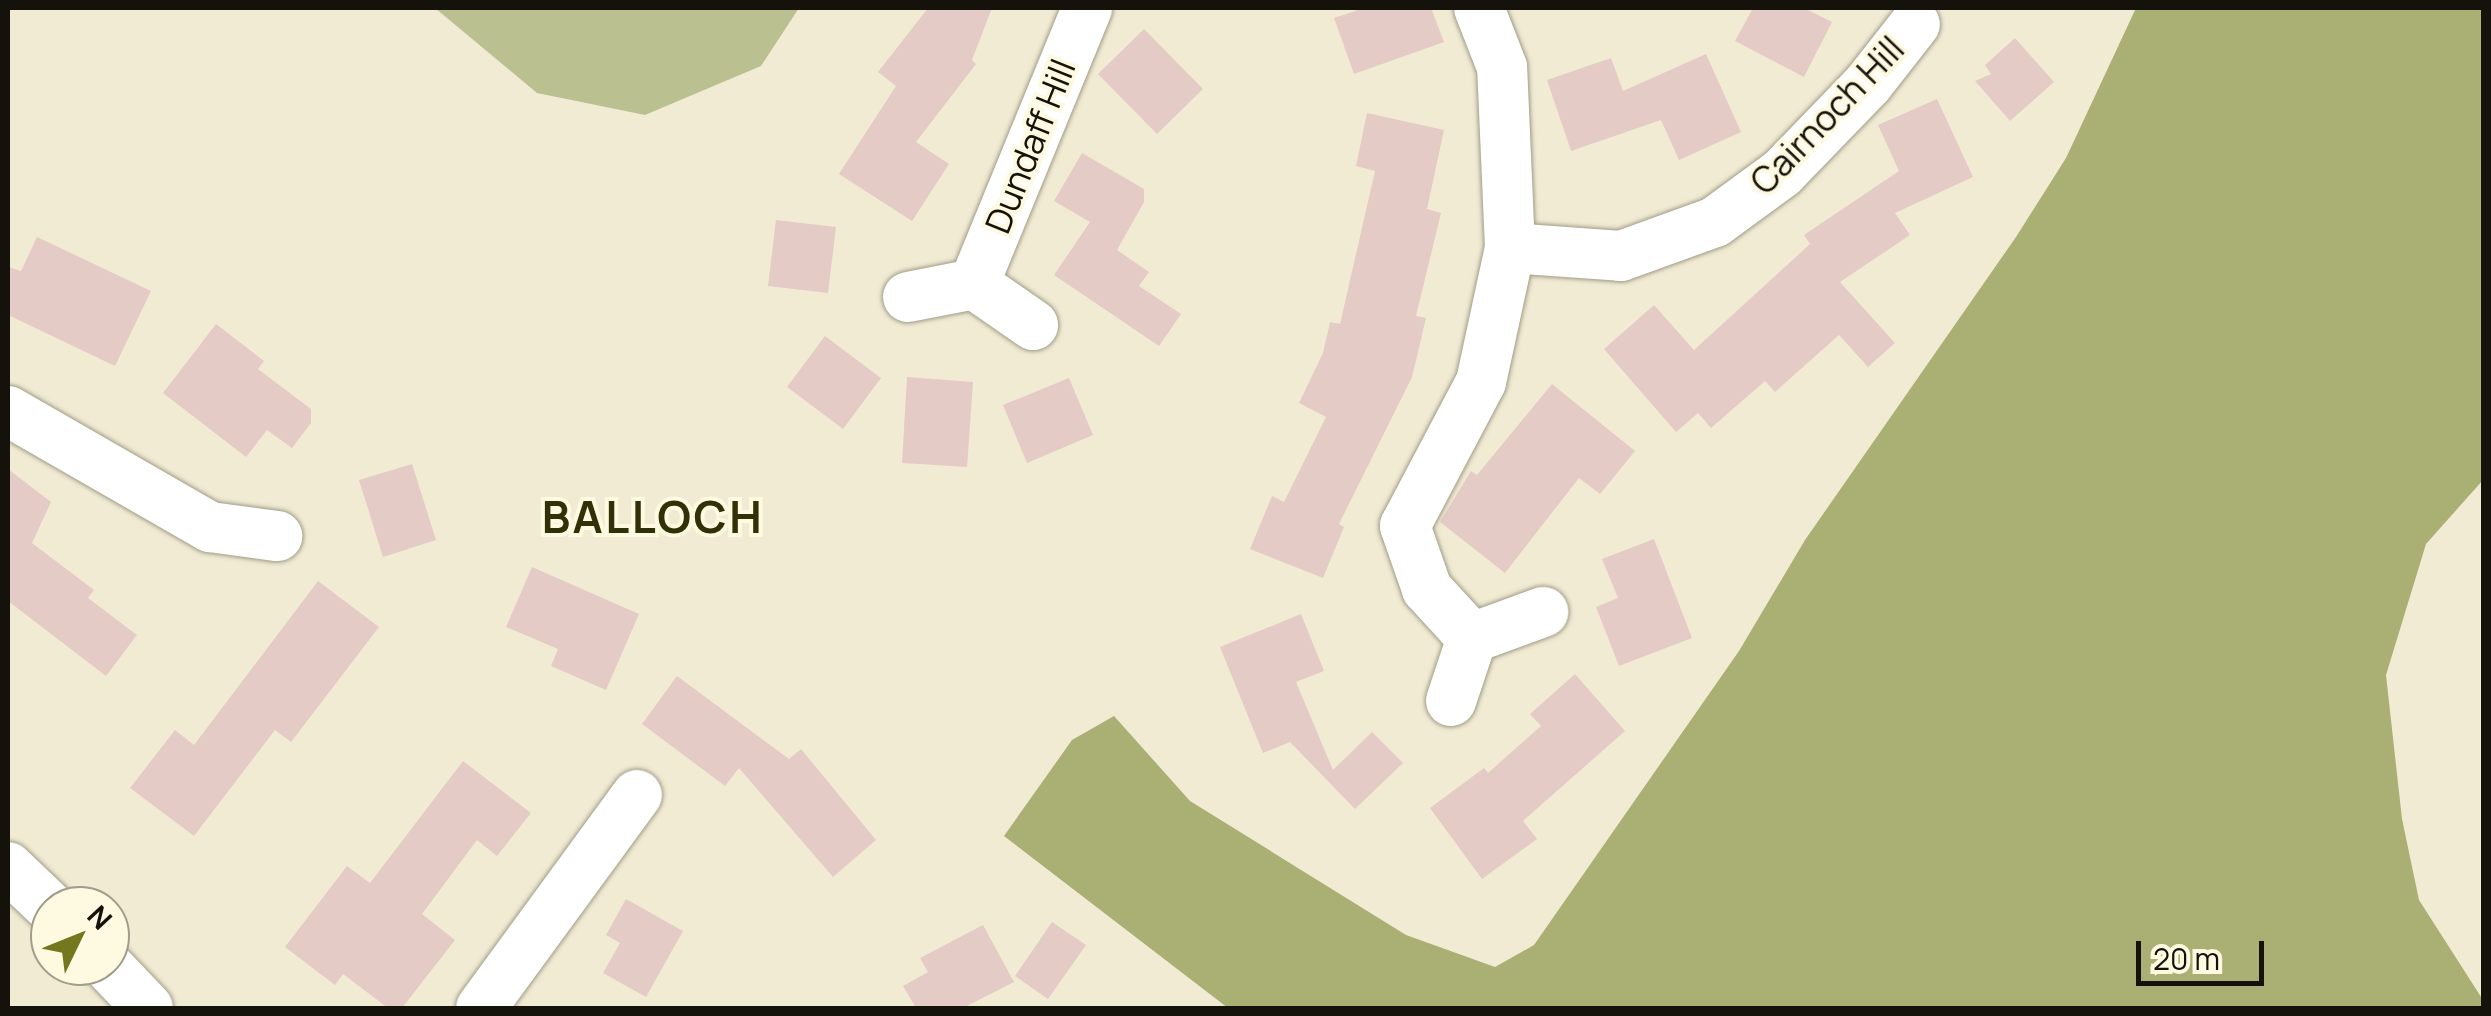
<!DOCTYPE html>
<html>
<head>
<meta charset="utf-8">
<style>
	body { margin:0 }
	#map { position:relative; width:2491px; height:1016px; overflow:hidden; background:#f1ebd4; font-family:Manrope,sans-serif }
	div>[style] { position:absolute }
	.green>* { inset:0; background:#bbc091 }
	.forest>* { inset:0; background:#aaaf74 }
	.building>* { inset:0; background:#e5cbc5 }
	.roads { filter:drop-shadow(0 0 2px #a19c87) drop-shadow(0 0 2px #a19c87) }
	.minor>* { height:50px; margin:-25px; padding:0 25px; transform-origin:25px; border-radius:25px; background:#fff }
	span { translate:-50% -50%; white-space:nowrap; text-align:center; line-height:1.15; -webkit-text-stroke:8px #fef9e1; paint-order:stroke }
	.street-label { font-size:35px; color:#14120a }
	.district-label { font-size:45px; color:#303107; font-weight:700; letter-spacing:2.5px }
	.frame { position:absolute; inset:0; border:10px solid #14120a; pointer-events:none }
	.north { position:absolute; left:30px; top:886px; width:100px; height:100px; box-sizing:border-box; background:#fef9e1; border:2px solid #a09d8b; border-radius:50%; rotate:47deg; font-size:28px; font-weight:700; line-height:40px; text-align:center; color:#14120a }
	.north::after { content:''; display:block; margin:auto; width:35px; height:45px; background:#74771e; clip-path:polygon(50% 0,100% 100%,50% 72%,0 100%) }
	.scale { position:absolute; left:2136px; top:941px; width:128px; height:45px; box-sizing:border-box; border:5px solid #14120a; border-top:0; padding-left:12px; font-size:30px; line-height:35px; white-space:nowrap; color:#14120a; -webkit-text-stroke:8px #fef9e1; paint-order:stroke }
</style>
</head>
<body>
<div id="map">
	<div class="green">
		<div style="clip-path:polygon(435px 8px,799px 8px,761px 66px,645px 115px,537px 93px)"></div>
	</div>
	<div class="forest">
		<div style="clip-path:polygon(2136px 8px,2483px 8px,2483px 480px,2426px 544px,2386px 675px,2402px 819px,2419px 900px,2483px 1000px,2483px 1008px,1228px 1008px,1004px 836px,1072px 740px,1114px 716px,1190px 801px,1406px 935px,1495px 967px,1534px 945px,1739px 651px,1805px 540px,2016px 237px,2066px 158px)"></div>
	</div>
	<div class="building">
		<div style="clip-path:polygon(928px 8px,992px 8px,972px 60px,976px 64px,916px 142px,949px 164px,912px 221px,839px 174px,896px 86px,878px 72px)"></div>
		<div style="clip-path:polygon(1364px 8px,1431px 8px,1444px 42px,1354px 74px,1334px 18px)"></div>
		<div style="clip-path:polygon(1753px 8px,1804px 8px,1832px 22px,1804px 77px,1735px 41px)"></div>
		<div style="clip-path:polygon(1144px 29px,1203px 89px,1157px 134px,1098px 74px)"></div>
		<div style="clip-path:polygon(2015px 38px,2054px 82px,2010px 121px,1975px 81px,1991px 74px,1985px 65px)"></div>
		<div style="clip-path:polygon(1706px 54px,1741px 132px,1679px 160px,1661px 120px,1571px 151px,1547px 80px,1611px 58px,1623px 91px)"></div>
		<div style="clip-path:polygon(1937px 99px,1973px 177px,1895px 213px,1910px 235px,1840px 282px,1895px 343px,1868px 367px,1839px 335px,1775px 392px,1765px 381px,1711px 428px,1698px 413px,1676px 432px,1604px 349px,1654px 305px,1694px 350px,1810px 244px,1804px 235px,1899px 171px,1878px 125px)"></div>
		<div style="clip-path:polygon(1367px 113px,1444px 130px,1427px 209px,1441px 213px,1416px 316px,1426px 318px,1412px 377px,1339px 524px,1344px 527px,1323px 578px,1250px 549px,1272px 496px,1284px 502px,1326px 417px,1299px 403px,1323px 353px,1330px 322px,1340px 324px,1375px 171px,1356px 166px)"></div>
		<div style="clip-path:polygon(1082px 153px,1144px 189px,1144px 202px,1117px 250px,1149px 272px,1139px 286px,1181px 314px,1159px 346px,1054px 275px,1090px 222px,1054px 201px)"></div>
		<div style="clip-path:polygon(776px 220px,836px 227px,828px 293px,768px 286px)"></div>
		<div style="clip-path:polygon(37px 237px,151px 291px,115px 366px,8px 315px,8px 267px,21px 271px)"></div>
		<div style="clip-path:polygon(216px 324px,264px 361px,258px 369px,311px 409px,311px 423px,292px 448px,267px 430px,246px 457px,163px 393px)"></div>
		<div style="clip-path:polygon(825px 336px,881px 378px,843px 429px,787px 387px)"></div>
		<div style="clip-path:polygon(907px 377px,973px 382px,967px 467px,902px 463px)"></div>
		<div style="clip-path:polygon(1069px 378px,1093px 435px,1027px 463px,1003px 405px)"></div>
		<div style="clip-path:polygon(1552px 384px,1635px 451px,1600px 494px,1579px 478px,1505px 573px,1440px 522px,1471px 471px,1477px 475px)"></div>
		<div style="clip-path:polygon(412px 464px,436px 540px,383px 557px,359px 480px)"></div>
		<div style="clip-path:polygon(8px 469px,51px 502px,32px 543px,94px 590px,88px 598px,137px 635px,106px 676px,8px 601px)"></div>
		<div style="clip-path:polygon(1654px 539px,1692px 638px,1619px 666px,1596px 607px,1618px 598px,1602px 559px)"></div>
		<div style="clip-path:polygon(532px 567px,639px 614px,606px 690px,551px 666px,558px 649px,506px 627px)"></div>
		<div style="clip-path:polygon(318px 581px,379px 627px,291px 742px,275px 730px,194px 836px,130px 788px,175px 730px,194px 745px)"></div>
		<div style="clip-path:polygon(1301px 614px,1324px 671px,1296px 682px,1333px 770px,1372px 732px,1403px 763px,1355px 809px,1290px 742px,1263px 753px,1220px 647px)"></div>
		<div style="clip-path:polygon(1575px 674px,1625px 731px,1523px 821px,1537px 839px,1482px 879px,1430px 808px,1484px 768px,1488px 773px,1541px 726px,1530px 714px)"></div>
		<div style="clip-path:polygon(677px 676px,789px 759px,801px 749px,876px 840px,833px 877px,739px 768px,725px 786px,642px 724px)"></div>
		<div style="clip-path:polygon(463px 761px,531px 813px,497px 856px,477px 840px,422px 914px,455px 940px,402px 1008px,388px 1008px,343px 974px,335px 985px,285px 947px,347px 866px,370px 883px)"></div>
		<div style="clip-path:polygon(626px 899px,683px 931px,646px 997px,603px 973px,620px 943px,606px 935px)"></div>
		<div style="clip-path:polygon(1052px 922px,1086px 945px,1048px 999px,1015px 976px)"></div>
		<div style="clip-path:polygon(983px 925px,1014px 982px,963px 1008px,916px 1008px,903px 986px,928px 972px,920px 958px)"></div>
	</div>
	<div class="roads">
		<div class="minor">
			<div style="left:1510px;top:248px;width:111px;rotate:4.1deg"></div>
			<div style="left:1621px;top:256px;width:100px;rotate:-19.9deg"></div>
			<div style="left:1715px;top:222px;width:83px;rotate:-36.2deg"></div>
			<div style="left:1782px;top:173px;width:124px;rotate:-46deg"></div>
			<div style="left:1868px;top:84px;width:76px;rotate:-51.9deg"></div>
			<div style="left:974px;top:284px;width:298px;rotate:-67.7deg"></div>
			<div style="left:908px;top:297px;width:67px;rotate:-11.1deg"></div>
			<div style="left:974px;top:284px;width:72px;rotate:34.8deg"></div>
			<div style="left:8px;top:411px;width:233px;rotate:29.9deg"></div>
			<div style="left:210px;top:527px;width:68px;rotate:7.7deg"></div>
			<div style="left:1472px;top:638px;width:67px;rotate:-132.6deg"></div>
			<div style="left:1427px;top:589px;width:67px;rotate:-109.2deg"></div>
			<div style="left:1405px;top:526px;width:163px;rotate:-62.2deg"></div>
			<div style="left:1481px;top:382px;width:137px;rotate:-77.8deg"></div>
			<div style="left:1510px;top:248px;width:181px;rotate:-92.5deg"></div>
			<div style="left:1502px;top:67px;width:63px;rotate:-111.3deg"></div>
			<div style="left:1451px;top:701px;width:66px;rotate:-71.6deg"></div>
			<div style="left:1472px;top:638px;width:76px;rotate:-20.1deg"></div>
			<div style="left:8px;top:867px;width:58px;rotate:43.6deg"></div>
			<div style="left:108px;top:966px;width:58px;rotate:46.4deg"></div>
			<div style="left:481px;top:1008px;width:264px;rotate:-53.8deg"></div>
		</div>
	</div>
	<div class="street-label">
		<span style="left:1827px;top:115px;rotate:-46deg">Cairnoch Hill</span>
		<span style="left:1030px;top:146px;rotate:-68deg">Dundaff Hill</span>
	</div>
	<div class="district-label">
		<span style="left:653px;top:517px">BALLOCH</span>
	</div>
	<div class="frame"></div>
	<div class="north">N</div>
	<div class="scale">20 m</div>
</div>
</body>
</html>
